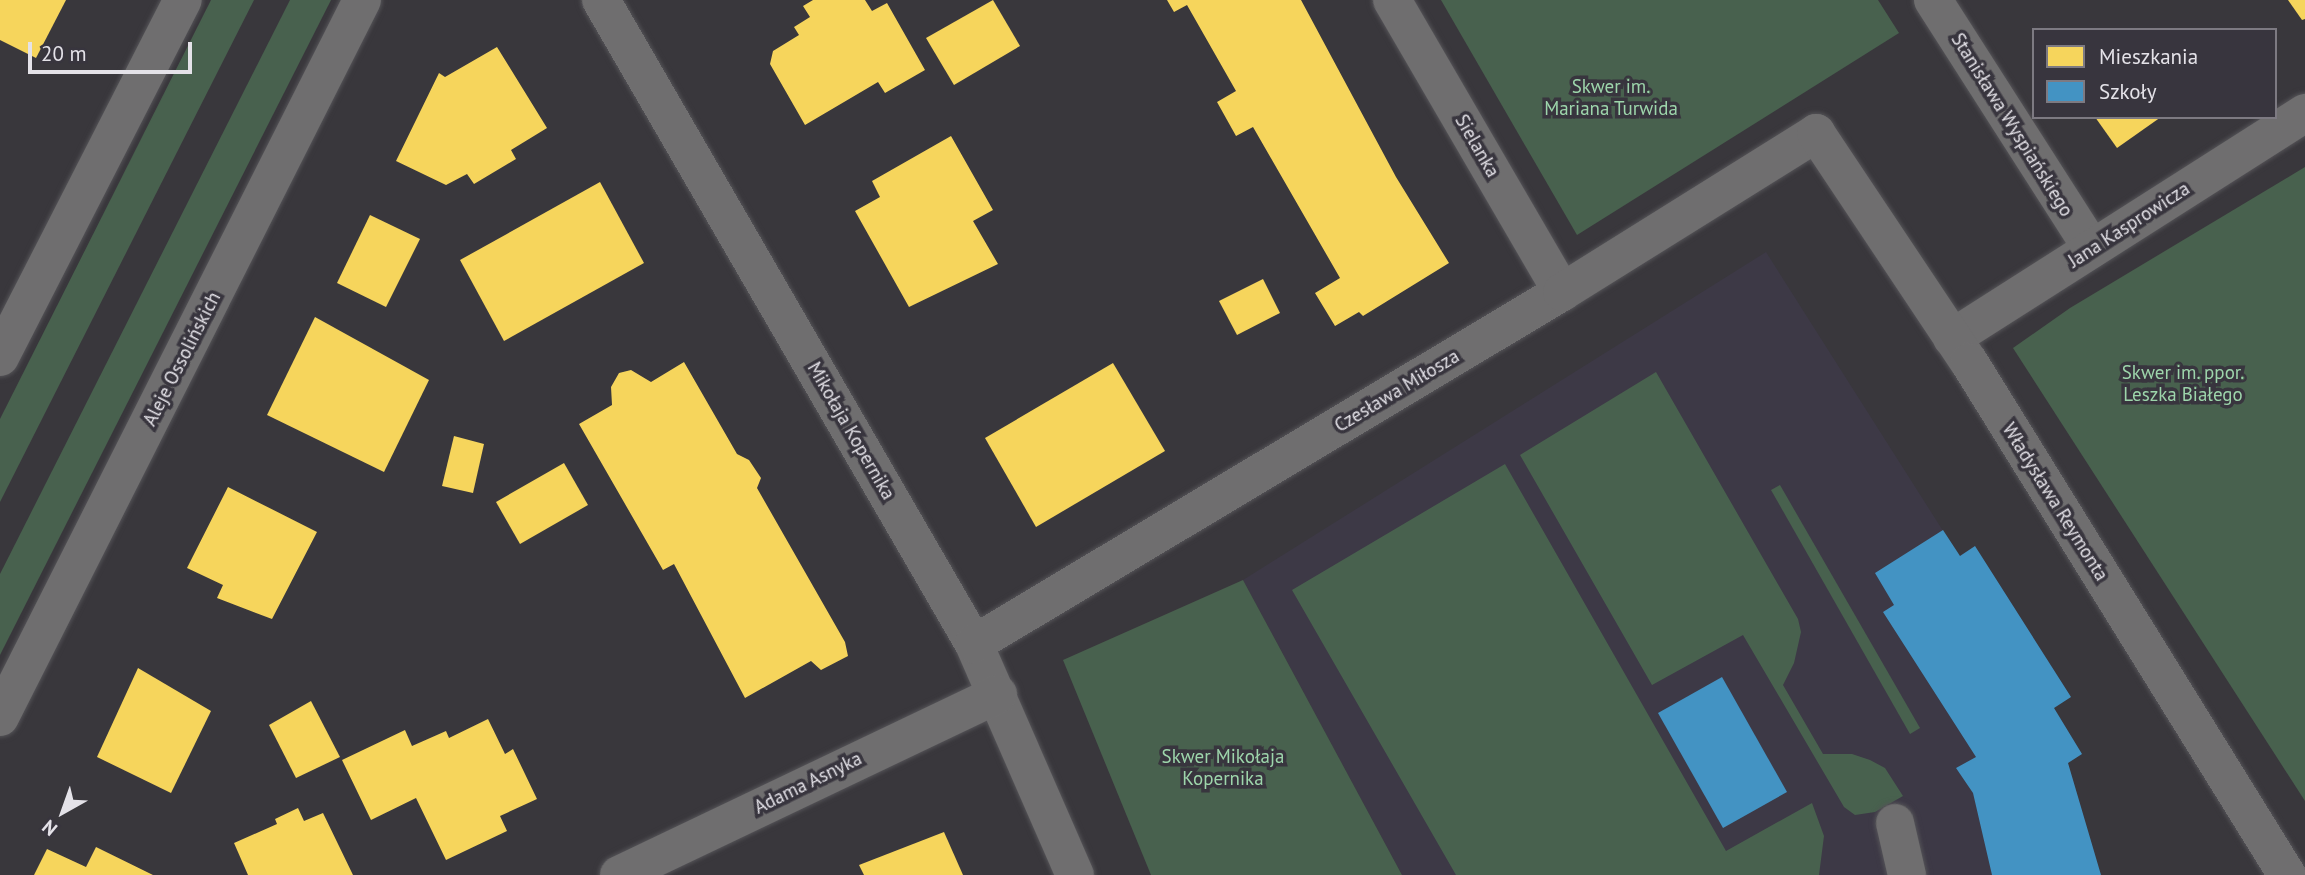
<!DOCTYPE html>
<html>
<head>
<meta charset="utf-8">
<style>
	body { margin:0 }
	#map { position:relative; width:2305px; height:875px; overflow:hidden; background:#39373c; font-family:"PT Sans",sans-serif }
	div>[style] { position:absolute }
	.built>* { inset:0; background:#3d3946 }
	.green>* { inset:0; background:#48614e }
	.homes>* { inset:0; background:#f6d55c }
	.schools>* { inset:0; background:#4393c3 }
	.roads { filter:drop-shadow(0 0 2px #545357) drop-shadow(0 0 2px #545357) }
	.minor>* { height:38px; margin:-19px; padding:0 19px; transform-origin:19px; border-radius:19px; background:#6f6e6f }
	span { translate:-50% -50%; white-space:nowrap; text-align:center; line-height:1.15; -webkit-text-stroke:7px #38353e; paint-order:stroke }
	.park-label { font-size:19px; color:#9dd5ab }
	.street-label { font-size:19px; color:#e4e2e8 }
	.legend { position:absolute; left:2032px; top:28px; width:245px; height:91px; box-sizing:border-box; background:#38353e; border:2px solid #7d7a82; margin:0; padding:9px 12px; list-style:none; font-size:21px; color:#e4e2e8 }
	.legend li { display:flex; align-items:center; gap:14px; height:35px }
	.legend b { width:35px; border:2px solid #7d7a82 }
	.north { position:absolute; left:28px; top:777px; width:70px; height:70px; -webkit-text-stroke:5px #38353e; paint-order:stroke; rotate:220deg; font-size:19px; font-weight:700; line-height:28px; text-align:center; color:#e4e2e8 }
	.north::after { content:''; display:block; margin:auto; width:24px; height:32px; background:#e4e2e8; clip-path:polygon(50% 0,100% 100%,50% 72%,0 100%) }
	.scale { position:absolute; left:28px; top:42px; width:164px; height:32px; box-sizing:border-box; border:4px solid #e4e2e8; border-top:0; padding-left:9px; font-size:21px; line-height:24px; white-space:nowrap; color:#e4e2e8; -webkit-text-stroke:5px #38353e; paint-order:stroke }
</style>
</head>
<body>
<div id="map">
	<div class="built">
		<div style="clip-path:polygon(1766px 252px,1959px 556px,1975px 546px,2071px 697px,2054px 708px,2082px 754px,2068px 763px,2101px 875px,1402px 875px,1243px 580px)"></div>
	</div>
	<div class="green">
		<div style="clip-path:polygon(211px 0,254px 0,0 502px,0 419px)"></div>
		<div style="clip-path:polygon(290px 0,331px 0,0 655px,0 574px)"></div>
		<div style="clip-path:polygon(1441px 0,1878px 0,1899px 33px,1577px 235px)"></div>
		<div style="clip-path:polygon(2305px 167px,2305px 801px,2013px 348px,2070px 308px)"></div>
		<div style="clip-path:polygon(1656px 372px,1798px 619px,1801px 632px,1794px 663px,1783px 685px,1823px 754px,1852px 754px,1870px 760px,1885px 768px,1903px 796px,1875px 812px,1855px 815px,1844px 807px,1743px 635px,1652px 685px,1520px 455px)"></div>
		<div style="clip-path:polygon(1505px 464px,1726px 851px,1812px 803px,1824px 836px,1819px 875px,1456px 875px,1292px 590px)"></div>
		<div style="clip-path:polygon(1780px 485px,1920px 728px,1910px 734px,1771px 490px)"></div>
		<div style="clip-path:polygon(1243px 580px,1402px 875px,1151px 875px,1063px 660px)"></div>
	</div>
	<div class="homes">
		<div style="clip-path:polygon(0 0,66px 0,36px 58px,0 40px)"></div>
		<div style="clip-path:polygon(813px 0,865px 0,872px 11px,887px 3px,925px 70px,885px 93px,878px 82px,805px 125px,770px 64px,773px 51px,799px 35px,794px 27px,810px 17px,803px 6px)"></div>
		<div style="clip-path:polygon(993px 0,1020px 46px,954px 85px,926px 38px)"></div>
		<div style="clip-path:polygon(1167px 0,1301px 0,1396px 177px,1449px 263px,1363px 316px,1359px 312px,1335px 326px,1315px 293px,1340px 278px,1253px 127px,1236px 136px,1217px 102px,1236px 91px,1187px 5px,1174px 12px)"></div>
		<div style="clip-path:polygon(2288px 0,2305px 0,2305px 19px,2302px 20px)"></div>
		<div style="clip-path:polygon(497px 47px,547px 128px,511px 150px,516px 159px,474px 184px,467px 174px,446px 185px,396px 161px,439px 73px,445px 77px)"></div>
		<div style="clip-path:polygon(2095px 117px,2161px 117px,2117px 148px)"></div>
		<div style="clip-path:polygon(951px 136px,993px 210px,973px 221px,998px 264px,909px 307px,855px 211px,880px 197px,872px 181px)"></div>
		<div style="clip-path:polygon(600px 182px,644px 263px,504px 341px,460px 260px)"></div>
		<div style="clip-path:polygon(370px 215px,420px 239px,386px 307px,337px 283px)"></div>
		<div style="clip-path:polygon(1263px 279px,1280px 313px,1237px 335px,1219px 301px)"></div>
		<div style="clip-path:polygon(315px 317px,429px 380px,384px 472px,267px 415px)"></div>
		<div style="clip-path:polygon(684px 362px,737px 454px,749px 460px,761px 478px,757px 488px,845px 642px,848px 656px,821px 670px,811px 661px,745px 698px,674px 564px,663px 570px,579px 424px,612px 405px,611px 387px,619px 373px,631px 370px,651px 382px)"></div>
		<div style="clip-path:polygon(1113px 363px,1165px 451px,1036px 527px,985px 438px)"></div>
		<div style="clip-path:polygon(454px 436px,484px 444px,473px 493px,442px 486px)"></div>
		<div style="clip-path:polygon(564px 463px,588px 505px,520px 544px,496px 502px)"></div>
		<div style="clip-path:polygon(228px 487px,317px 532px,272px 619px,217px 598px,223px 585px,187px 568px)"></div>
		<div style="clip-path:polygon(138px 668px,211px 711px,171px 793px,97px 757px)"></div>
		<div style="clip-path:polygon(311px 701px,340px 757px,296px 778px,269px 725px)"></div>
		<div style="clip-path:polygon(488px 719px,505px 754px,513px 749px,537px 799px,500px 816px,507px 831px,446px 860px,416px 798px,371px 820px,342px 760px,405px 730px,412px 746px,446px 731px,449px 738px)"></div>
		<div style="clip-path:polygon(298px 808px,304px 821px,323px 813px,353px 875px,248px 875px,234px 843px,277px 824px,275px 819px)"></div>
		<div style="clip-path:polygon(944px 832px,963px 875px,864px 875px,859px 865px)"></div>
		<div style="clip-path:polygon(96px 847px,153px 875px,34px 875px,47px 849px,86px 867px)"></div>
	</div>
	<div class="schools">
		<div style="clip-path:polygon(1943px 530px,1960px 556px,1975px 546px,2071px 697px,2054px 708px,2082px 754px,2068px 763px,2101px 875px,1992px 875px,1973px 793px,1956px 768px,1976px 757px,1883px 612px,1894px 605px,1875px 573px)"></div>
		<div style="clip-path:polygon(1722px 677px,1787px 792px,1723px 828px,1658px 713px)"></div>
	</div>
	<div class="roads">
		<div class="minor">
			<div style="left:601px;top:0;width:744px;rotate:59.92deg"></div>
			<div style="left:974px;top:644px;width:252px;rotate:66.4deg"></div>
			<div style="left:1392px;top:0;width:338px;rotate:59.8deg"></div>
			<div style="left:1933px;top:0;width:295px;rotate:57.4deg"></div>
			<div style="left:1952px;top:338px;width:419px;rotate:-32.5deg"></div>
			<div style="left:0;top:357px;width:401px;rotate:-62.9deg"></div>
			<div style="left:974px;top:644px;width:685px;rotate:-30.91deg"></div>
			<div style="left:1562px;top:292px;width:300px;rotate:-32deg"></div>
			<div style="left:1816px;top:133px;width:275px;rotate:56.3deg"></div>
			<div style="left:1969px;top:362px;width:604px;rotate:58.21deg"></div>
			<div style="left:0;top:717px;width:803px;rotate:-63.21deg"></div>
			<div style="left:1895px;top:823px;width:53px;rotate:77deg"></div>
			<div style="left:619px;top:875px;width:420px;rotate:-25.5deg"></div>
		</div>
	</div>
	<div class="park-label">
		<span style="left:1611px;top:98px">Skwer im.<br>Mariana Turwida</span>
		<span style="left:2183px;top:384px">Skwer im. ppor.<br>Leszka Białego</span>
		<span style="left:1223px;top:768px">Skwer Mikołaja<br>Kopernika</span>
	</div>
	<div class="street-label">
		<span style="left:2012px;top:125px;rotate:58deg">Stanisława Wyspiańskiego</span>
		<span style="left:1477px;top:146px;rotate:60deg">Sielanka</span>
		<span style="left:2129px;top:225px;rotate:-33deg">Jana Kasprowicza</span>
		<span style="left:182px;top:359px;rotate:-63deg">Aleje Ossolińskich</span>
		<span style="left:1397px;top:391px;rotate:-31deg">Czesława Miłosza</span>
		<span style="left:851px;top:431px;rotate:60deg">Mikołaja Kopernika</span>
		<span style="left:2055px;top:502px;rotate:58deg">Władysława Reymonta</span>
		<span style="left:808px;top:783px;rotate:-26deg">Adama Asnyka</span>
	</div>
	<ul class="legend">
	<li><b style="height:19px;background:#f6d55c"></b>Mieszkania</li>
	<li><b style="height:19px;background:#4393c3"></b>Szkoły</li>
	</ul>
	<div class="north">N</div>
	<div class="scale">20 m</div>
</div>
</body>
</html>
